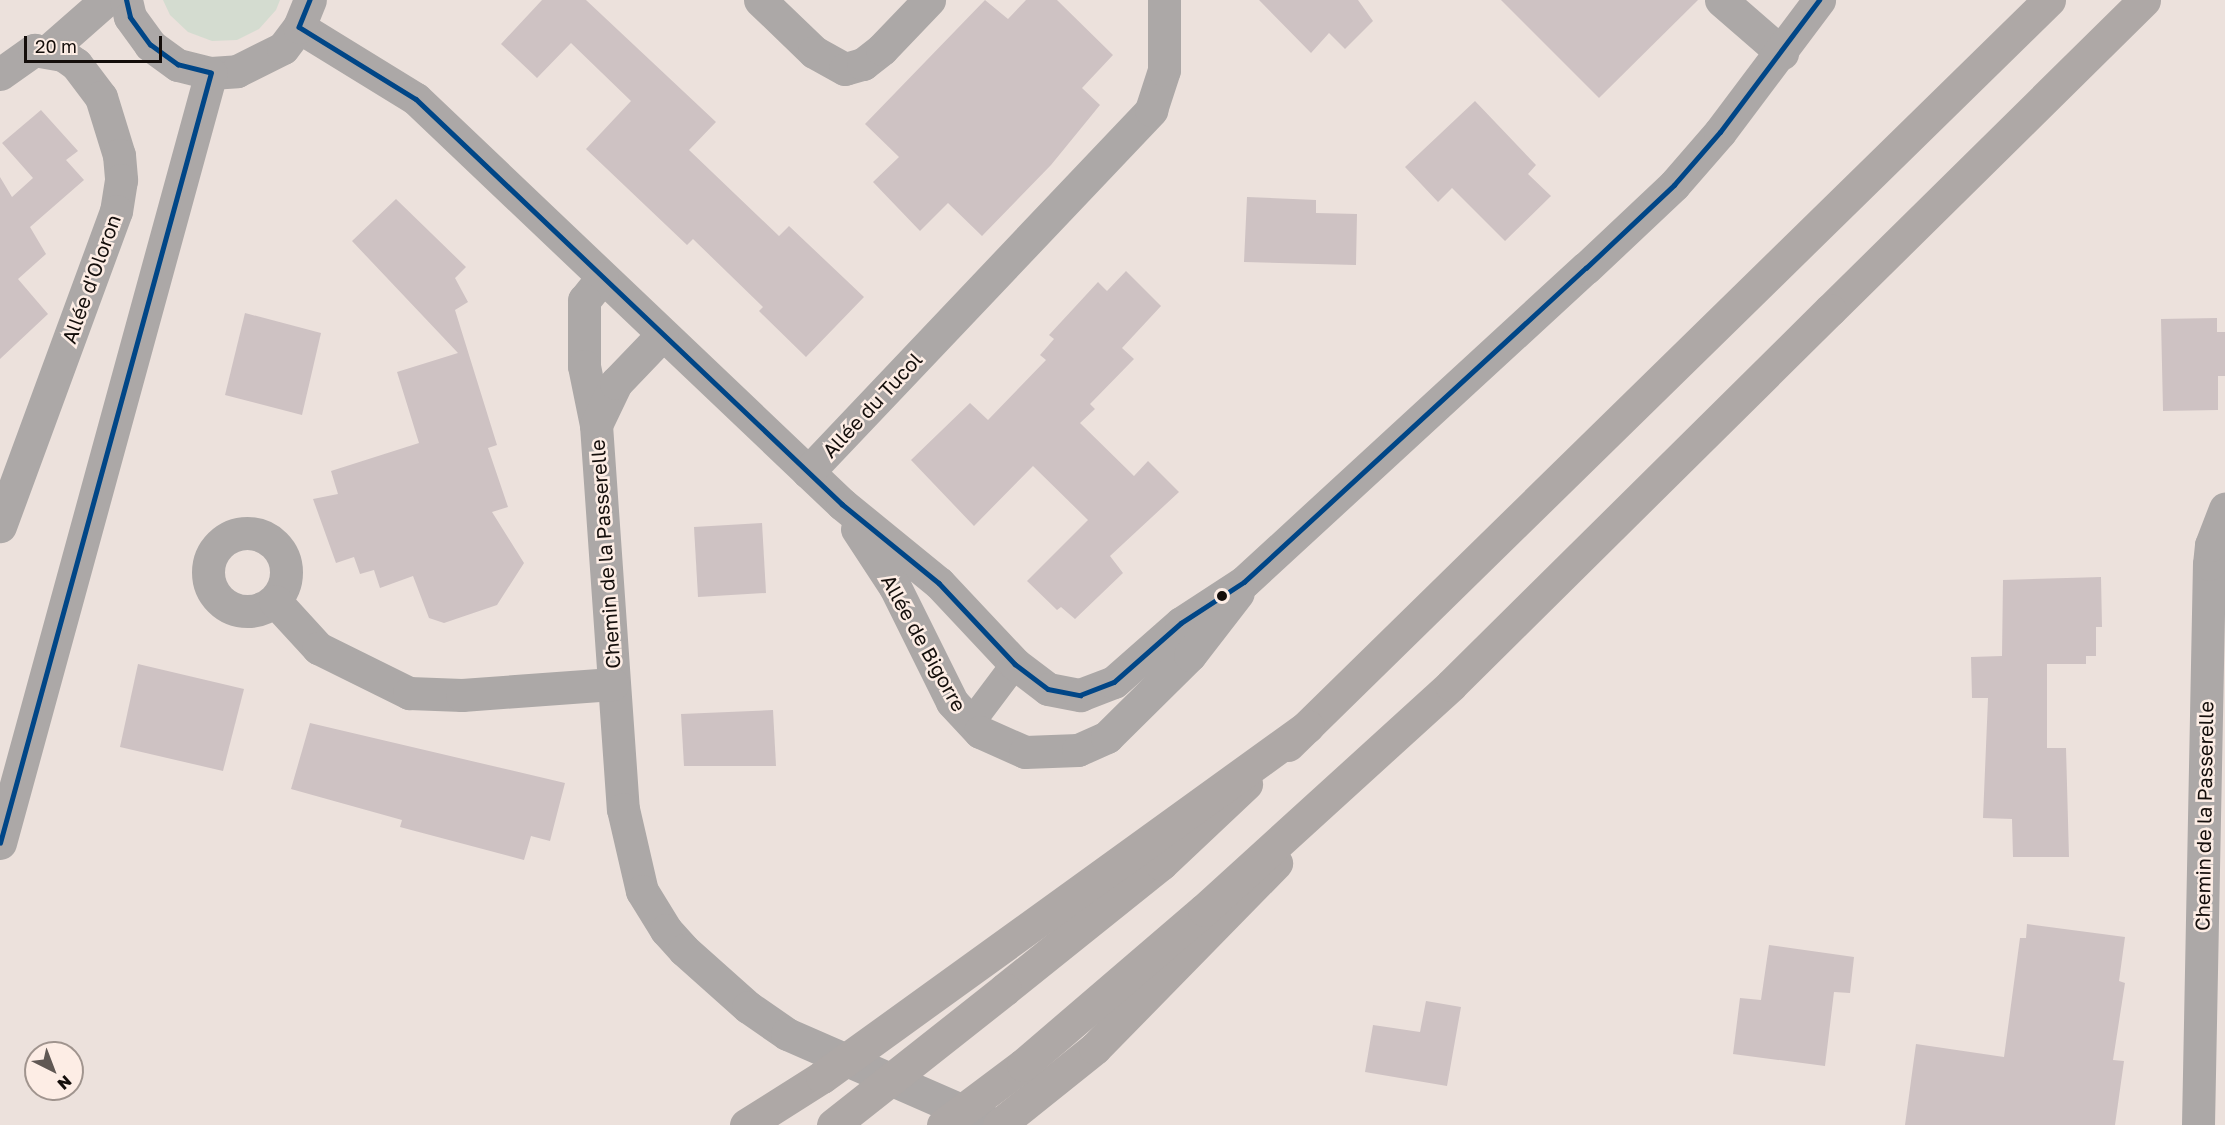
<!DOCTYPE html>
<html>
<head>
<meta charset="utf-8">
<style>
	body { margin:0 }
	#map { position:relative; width:2225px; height:1125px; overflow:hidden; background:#ece1dc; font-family:"Golos Text",sans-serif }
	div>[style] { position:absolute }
	.green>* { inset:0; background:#d4dcd0 }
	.building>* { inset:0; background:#cec2c3 }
	.service>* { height:28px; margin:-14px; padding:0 14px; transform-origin:14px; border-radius:14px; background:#aca8a7 }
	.minor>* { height:33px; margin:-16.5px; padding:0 16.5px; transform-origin:16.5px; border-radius:16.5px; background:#aca8a7 }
	.minor>.ring { margin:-16.5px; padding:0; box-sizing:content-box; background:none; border:33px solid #aca8a7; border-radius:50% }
	.tertiary>* { height:33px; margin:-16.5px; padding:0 16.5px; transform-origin:16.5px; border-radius:16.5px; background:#aca8a7 }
	.trunk>* { height:33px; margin:-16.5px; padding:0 16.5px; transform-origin:16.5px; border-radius:16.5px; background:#aea8a6 }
	.trunk-bridge>* { height:33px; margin:-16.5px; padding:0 16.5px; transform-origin:16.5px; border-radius:16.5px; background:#aea8a6 }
	.bus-1>* { height:4.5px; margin:-2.25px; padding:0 2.25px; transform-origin:2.25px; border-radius:2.25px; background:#004687 }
	.dots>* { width:16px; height:16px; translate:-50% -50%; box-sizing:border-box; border:3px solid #fdede5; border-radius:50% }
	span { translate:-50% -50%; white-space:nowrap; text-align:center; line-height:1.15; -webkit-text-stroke:5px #fdede5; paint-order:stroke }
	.street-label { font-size:20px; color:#140e0b }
	.north { position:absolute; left:24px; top:1041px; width:60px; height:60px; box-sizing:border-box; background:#fdede5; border:2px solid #a0948e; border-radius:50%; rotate:138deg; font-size:16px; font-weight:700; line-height:24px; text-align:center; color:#140e0b }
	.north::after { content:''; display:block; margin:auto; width:21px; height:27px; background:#605854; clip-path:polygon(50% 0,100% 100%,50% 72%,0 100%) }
	.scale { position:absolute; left:24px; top:36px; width:138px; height:27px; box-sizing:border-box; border:3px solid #140e0b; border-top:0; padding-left:8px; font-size:18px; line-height:21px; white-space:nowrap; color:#140e0b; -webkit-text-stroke:4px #fdede5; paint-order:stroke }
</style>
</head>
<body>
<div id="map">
	<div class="green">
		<div style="clip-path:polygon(163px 0,280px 0,276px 10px,259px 29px,237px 40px,212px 41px,188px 32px,170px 15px)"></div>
	</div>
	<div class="building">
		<div style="clip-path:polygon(542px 0,586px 0,716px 122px,689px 150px,779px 236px,789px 226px,864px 297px,806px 357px,759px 311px,763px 307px,693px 239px,687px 245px,586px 149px,631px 101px,571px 43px,537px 78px,501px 44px)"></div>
		<div style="clip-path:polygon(985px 0,1008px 19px,1026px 0,1057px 0,1113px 55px,1082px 88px,1100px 105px,1051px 165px,982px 236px,948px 203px,920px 231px,873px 182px,899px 157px,865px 124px)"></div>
		<div style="clip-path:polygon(1259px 0,1358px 0,1373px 21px,1345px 49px,1329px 33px,1311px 53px)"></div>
		<div style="clip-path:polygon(1501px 0,1698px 0,1599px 98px)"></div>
		<div style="clip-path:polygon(1475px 101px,1536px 165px,1528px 174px,1551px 196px,1505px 241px,1452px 188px,1438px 202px,1405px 167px)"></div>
		<div style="clip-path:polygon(41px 110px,78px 151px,66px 160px,84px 180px,30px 227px,46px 254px,18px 279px,48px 314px,0 359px,0 177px,12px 197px,33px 178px,2px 143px)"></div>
		<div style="clip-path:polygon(1247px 197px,1316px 200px,1316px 213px,1357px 214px,1356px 265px,1244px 262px)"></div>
		<div style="clip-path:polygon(396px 199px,466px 267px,455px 278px,468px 302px,455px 310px,497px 445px,488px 448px,508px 507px,492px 512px,524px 563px,497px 605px,444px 623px,429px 618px,413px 576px,380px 588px,374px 570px,360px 574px,354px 557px,336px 563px,313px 499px,338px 494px,331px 471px,419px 443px,397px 372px,458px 353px,352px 241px)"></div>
		<div style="clip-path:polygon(1126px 271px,1161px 306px,1122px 348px,1134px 359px,1090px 404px,1095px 409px,1080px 423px,1134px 476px,1148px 461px,1179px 492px,1110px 556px,1123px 573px,1075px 619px,1061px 607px,1057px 610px,1027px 581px,1088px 520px,1033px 466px,974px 526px,911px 460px,970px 403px,988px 420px,1046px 360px,1040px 355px,1054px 339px,1049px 335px,1098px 282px,1107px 291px)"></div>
		<div style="clip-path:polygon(245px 313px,321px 333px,302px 415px,225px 395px)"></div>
		<div style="clip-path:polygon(2217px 318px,2217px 332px,2225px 332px,2225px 376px,2218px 376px,2218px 410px,2163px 411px,2161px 319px)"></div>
		<div style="clip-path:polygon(762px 523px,766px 593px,698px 597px,694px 527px)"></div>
		<div style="clip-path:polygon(2101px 577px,2102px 627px,2096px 627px,2096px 656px,2086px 656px,2086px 664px,2047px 664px,2047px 748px,2066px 748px,2069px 857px,2013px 857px,2012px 819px,1983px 818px,1988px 698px,1972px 698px,1971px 657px,2002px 656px,2003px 580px)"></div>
		<div style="clip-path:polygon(138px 664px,244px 689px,223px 771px,120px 747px)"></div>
		<div style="clip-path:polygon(773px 710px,776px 766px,684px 766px,681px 714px)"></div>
		<div style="clip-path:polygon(310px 723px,565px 783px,550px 841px,531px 836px,524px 860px,400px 827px,402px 820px,291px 789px)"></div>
		<div style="clip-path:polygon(2027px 924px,2125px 937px,2119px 981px,2125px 983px,2113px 1060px,2124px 1061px,2115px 1125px,1905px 1125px,1916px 1044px,2004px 1057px,2020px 938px,2026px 938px)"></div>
		<div style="clip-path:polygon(1769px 945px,1854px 957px,1850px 993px,1834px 992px,1825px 1066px,1733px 1054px,1740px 998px,1761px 1000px)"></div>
		<div style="clip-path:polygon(1426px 1001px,1461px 1007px,1447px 1086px,1365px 1072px,1373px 1025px,1420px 1032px)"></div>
	</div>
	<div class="service">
		<div style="left:970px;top:724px;width:75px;rotate:-53.1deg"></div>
	</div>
	<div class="minor">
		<div style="left:760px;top:0;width:75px;rotate:43.9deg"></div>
		<div style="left:814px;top:52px;width:35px;rotate:29deg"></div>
		<div style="left:845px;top:69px;width:19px;rotate:-16deg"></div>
		<div style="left:863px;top:64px;width:24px;rotate:-38deg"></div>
		<div style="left:882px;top:49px;width:68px;rotate:-46.2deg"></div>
		<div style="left:1721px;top:0;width:81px;rotate:41deg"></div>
		<div style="left:299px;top:27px;width:137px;rotate:31.6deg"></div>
		<div style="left:416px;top:99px;width:588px;rotate:43.55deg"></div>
		<div style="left:842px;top:504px;width:125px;rotate:39.2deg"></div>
		<div style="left:939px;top:583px;width:111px;rotate:46.8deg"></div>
		<div style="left:1015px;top:664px;width:41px;rotate:37.1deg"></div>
		<div style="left:1048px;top:689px;width:33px;rotate:11deg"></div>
		<div style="left:1080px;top:695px;width:36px;rotate:-21deg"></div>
		<div style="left:1114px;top:682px;width:89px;rotate:-41.4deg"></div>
		<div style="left:1181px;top:623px;width:75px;rotate:-33.1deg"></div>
		<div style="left:1244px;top:582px;width:464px;rotate:-42.6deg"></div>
		<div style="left:1586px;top:268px;width:121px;rotate:-43.3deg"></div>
		<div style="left:1674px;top:185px;width:70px;rotate:-49deg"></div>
		<div style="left:1720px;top:132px;width:165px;rotate:-53.1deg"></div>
		<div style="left:48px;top:51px;width:77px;rotate:-41.3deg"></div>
		<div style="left:0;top:74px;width:42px;rotate:-35.2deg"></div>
		<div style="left:34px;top:50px;width:29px;rotate:10deg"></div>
		<div style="left:63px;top:55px;width:16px;rotate:35deg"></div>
		<div style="left:76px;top:64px;width:41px;rotate:52.9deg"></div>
		<div style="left:101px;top:97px;width:61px;rotate:72.8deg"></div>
		<div style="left:119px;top:155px;width:25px;rotate:85deg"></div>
		<div style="left:121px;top:180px;width:31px;rotate:99deg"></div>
		<div style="left:116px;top:211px;width:336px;rotate:110.2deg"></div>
		<div style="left:602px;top:278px;width:28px;rotate:129deg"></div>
		<div style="left:584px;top:300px;width:66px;rotate:90deg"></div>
		<div style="left:584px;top:366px;width:60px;rotate:78.5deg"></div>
		<div style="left:596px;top:425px;width:385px;rotate:86deg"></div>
		<div style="left:623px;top:809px;width:84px;rotate:77deg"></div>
		<div style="left:642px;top:891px;width:46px;rotate:58.4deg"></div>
		<div style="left:666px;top:930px;width:27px;rotate:48deg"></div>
		<div style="left:684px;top:950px;width:86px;rotate:41.7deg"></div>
		<div style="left:748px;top:1007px;width:47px;rotate:34.7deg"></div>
		<div style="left:787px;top:1034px;width:227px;rotate:23.6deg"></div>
		<div style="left:596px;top:425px;width:47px;rotate:-64.5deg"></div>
		<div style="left:616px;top:383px;width:66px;rotate:-46.2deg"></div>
		<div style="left:808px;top:472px;width:499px;rotate:-46.5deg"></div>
		<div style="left:1151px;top:110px;width:42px;rotate:-72deg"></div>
		<div style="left:1164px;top:70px;width:70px;rotate:-90deg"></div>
		<div style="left:857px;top:529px;width:69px;rotate:56.8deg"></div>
		<div style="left:895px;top:587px;width:128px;rotate:63.6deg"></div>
		<div style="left:952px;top:702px;width:41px;rotate:47deg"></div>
		<div style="left:980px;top:732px;width:49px;rotate:24deg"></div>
		<div style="left:1025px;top:752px;width:53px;rotate:-2.2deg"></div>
		<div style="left:1078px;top:750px;width:32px;rotate:-24deg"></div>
		<div style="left:1107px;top:737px;width:117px;rotate:-44.7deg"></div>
		<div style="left:1190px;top:655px;width:78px;rotate:-52.3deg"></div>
		<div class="ring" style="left:208px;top:533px;width:45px;height:45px"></div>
		<div style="left:275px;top:601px;width:64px;rotate:47.5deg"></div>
		<div style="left:318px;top:648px;width:102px;rotate:26.3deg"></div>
		<div style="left:409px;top:693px;width:53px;rotate:2.2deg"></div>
		<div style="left:462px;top:695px;width:151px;rotate:-4.2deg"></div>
		<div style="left:2198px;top:1125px;width:561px;rotate:-88.88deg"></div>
		<div style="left:2209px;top:564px;width:19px;rotate:-84deg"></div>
		<div style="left:2211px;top:545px;width:39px;rotate:-69deg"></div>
	</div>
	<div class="tertiary">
		<div style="left:126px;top:0;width:17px;rotate:77deg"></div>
		<div style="left:130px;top:17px;width:34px;rotate:54deg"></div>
		<div style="left:150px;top:45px;width:34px;rotate:36deg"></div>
		<div style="left:178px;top:65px;width:34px;rotate:14deg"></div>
		<div style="left:211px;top:73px;width:26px;rotate:-4deg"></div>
		<div style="left:237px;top:71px;width:51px;rotate:-26.6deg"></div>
		<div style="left:283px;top:48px;width:26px;rotate:-53deg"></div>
		<div style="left:299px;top:27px;width:29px;rotate:-68deg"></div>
		<div style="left:0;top:843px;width:798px;rotate:-74.68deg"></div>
	</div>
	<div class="trunk">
		<div style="left:1830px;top:310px;width:441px;rotate:-44.6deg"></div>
		<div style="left:1288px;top:745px;width:1065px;rotate:-44.39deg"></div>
		<div style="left:1005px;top:989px;width:200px;rotate:-38.7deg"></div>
		<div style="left:1161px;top:864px;width:117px;rotate:-43.3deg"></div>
		<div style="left:999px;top:1125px;width:123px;rotate:-38.7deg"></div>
		<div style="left:1095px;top:1048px;width:259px;rotate:-45.6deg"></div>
	</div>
	<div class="trunk-bridge">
		<div style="left:746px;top:1125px;width:90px;rotate:-32.3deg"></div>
		<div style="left:822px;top:1077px;width:599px;rotate:-35.84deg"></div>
		<div style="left:833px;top:1125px;width:219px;rotate:-38.3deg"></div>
		<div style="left:943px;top:1125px;width:100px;rotate:-36.9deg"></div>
		<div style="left:1023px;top:1065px;width:238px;rotate:-40.6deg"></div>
		<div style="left:1204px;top:910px;width:334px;rotate:-42.3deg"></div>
		<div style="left:1451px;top:685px;width:533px;rotate:-44.7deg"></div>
	</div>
	<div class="bus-1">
		<div style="left:310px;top:0;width:29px;rotate:112deg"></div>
		<div style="left:299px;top:27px;width:137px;rotate:31.6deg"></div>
		<div style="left:416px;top:99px;width:588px;rotate:43.55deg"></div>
		<div style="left:842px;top:504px;width:125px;rotate:39.2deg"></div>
		<div style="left:939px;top:583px;width:111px;rotate:46.8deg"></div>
		<div style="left:1015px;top:664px;width:41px;rotate:37.1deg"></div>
		<div style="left:1048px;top:689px;width:33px;rotate:11deg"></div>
		<div style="left:1080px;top:695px;width:36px;rotate:-21deg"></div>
		<div style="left:1114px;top:682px;width:89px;rotate:-41.4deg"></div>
		<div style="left:1181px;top:623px;width:75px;rotate:-33.1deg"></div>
		<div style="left:1244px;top:582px;width:464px;rotate:-42.6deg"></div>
		<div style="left:1586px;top:268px;width:121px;rotate:-43.3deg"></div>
		<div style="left:1674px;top:185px;width:70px;rotate:-49deg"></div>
		<div style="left:1720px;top:132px;width:165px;rotate:-53.1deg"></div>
		<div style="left:0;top:843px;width:798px;rotate:-74.68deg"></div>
		<div style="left:211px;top:73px;width:34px;rotate:-166deg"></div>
		<div style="left:178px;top:65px;width:34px;rotate:-144deg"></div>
		<div style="left:150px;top:45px;width:34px;rotate:-126deg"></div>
		<div style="left:130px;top:17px;width:17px;rotate:-103deg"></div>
	</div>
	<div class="dots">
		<div style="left:1222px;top:596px;background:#140e0b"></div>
	</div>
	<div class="street-label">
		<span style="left:91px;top:279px;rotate:-70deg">Allée d'Oloron</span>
		<span style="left:872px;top:405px;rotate:-47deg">Allée du Tucol</span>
		<span style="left:605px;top:554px;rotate:-94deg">Chemin de la Passerelle</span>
		<span style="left:924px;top:643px;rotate:61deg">Allée de Bigorre</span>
		<span style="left:2204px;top:816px;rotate:-89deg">Chemin de la Passerelle</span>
	</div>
	<div class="north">N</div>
	<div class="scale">20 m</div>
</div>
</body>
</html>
